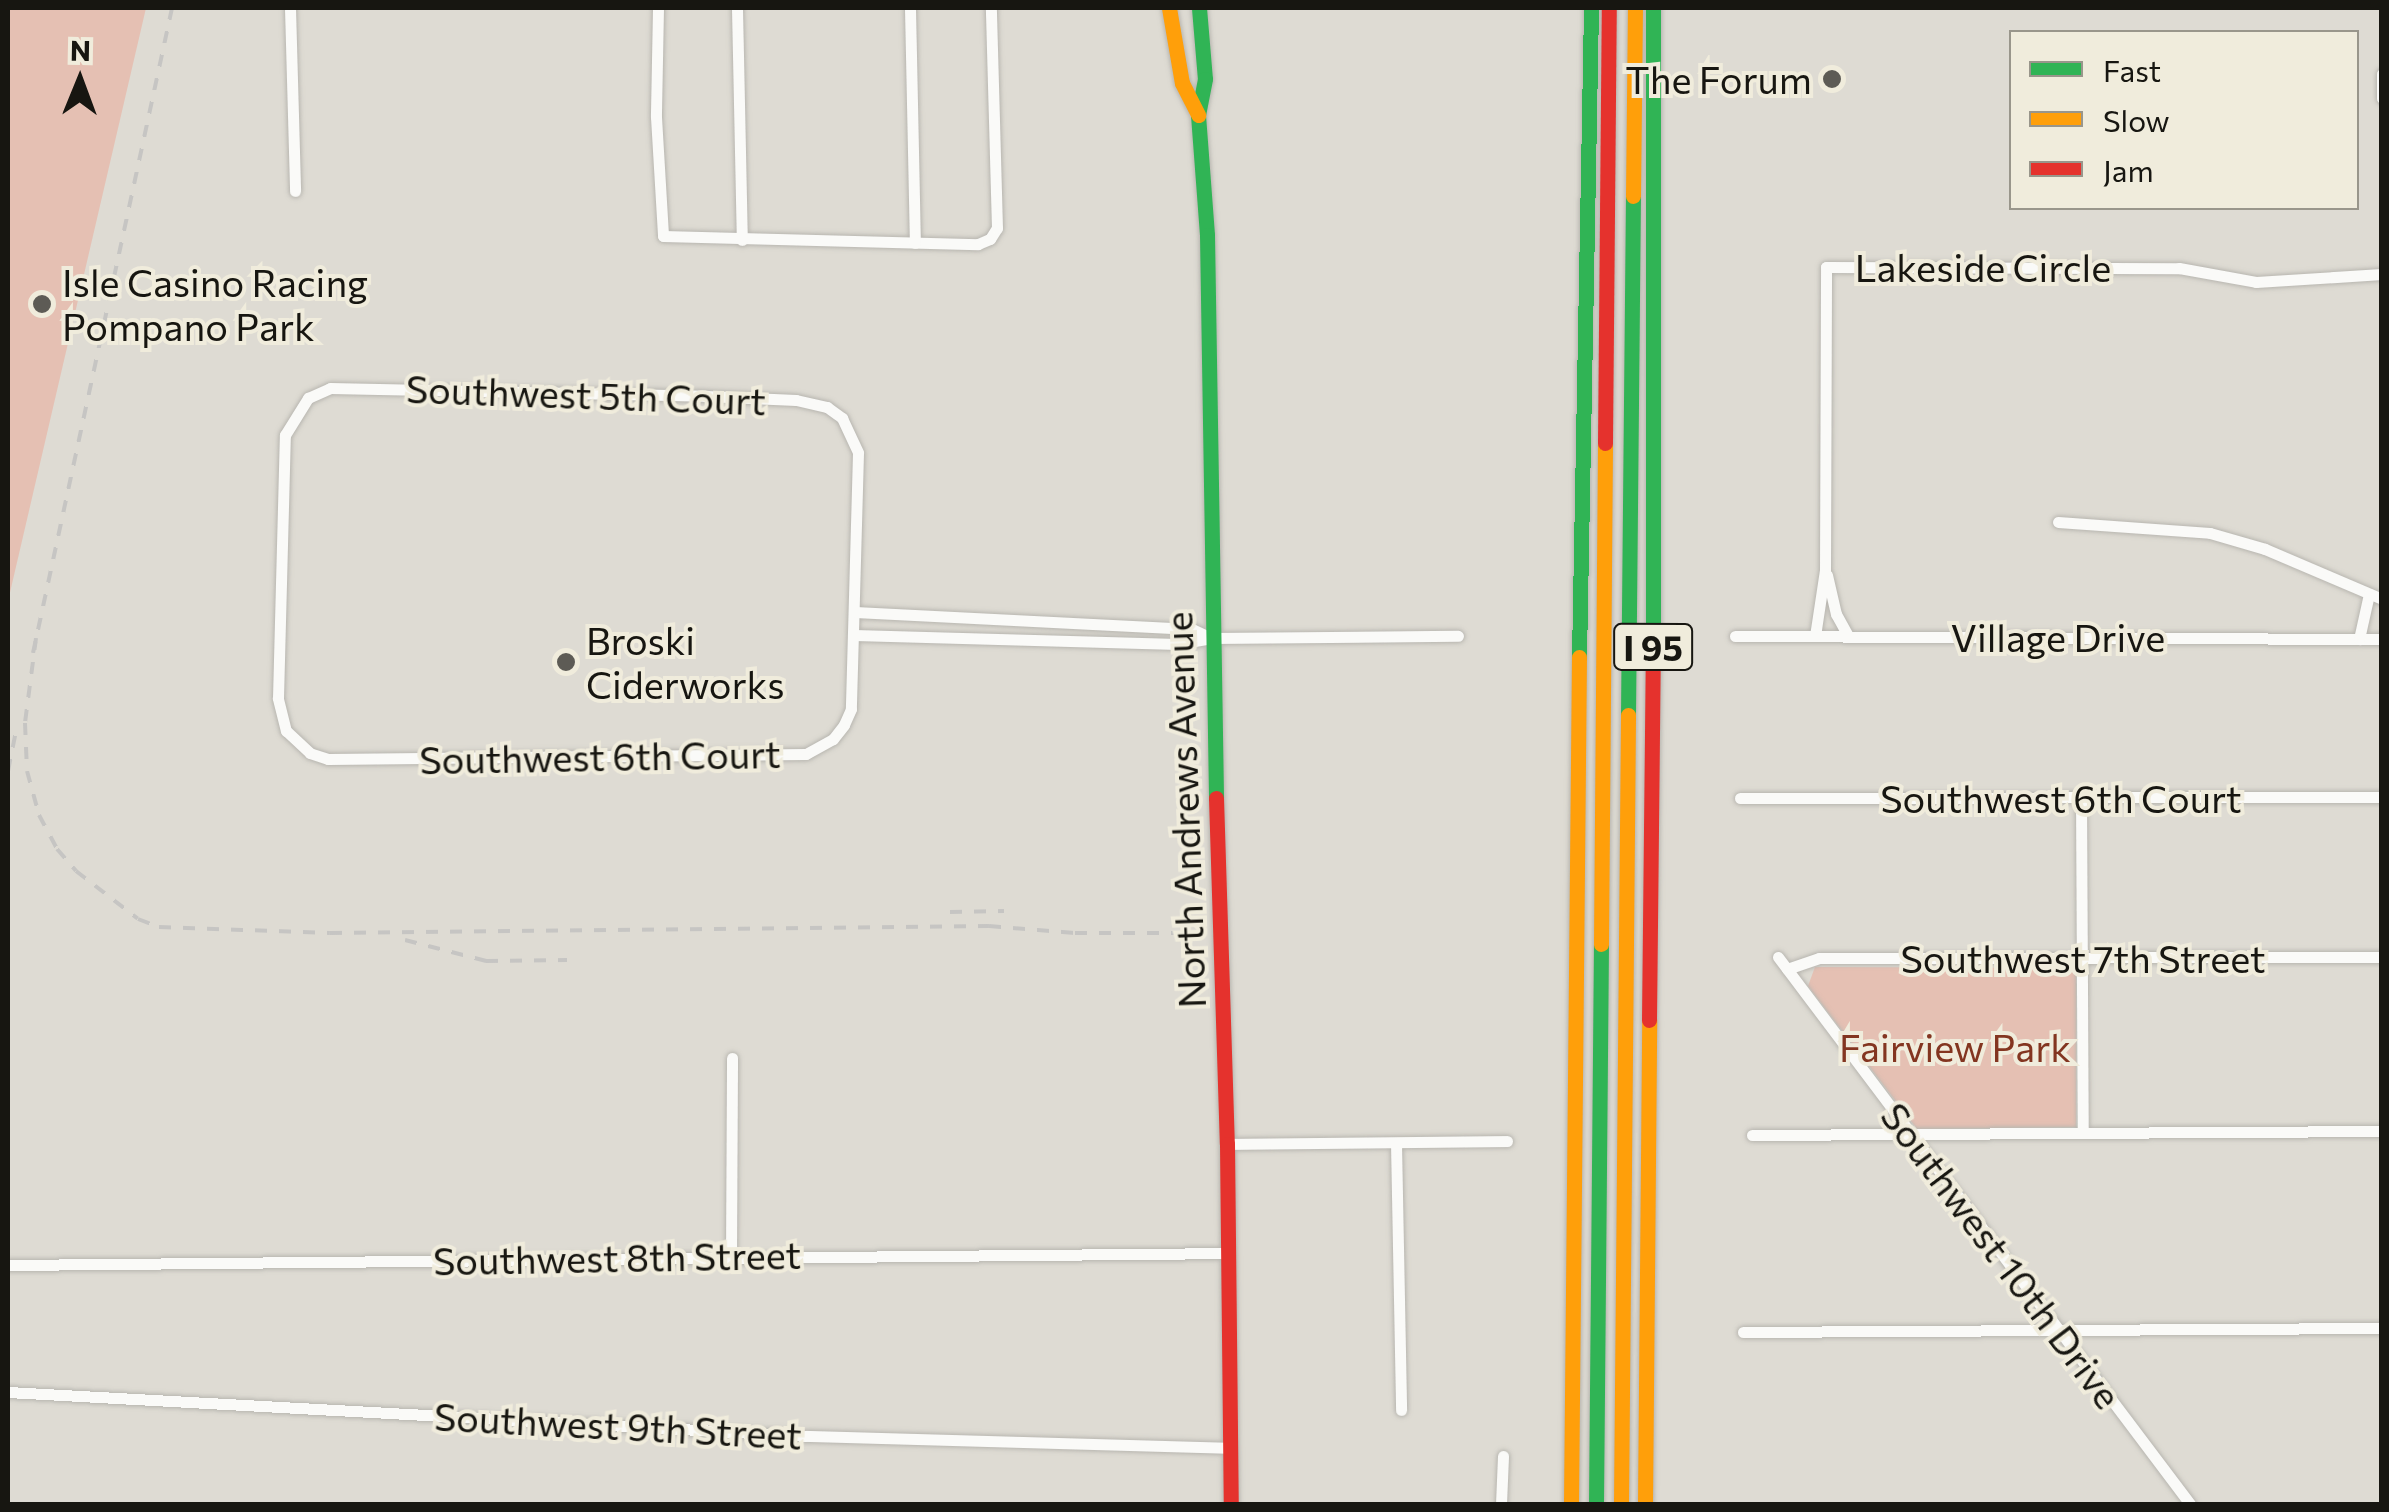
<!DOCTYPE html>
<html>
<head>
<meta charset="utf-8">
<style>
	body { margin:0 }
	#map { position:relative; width:2389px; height:1512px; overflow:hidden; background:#dedbd3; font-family:Commissioner,sans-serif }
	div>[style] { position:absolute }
	.green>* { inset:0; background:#e5c0b3 }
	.roads { filter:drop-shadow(0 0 2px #b8b6b0) drop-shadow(0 0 2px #b8b6b0) }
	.street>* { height:11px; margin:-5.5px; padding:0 5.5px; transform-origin:5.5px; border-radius:5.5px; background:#fafaf8 }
	.fast>* { height:15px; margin:-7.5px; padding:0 7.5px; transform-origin:7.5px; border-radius:7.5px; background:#30b455 }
	.slow>* { height:15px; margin:-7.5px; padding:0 7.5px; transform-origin:7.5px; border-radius:7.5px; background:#ff9f0a }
	.jam>* { height:15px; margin:-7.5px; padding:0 7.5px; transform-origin:7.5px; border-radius:7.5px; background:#e5322d }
	.rail>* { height:4px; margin-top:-2px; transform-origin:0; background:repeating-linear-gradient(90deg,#c6c5c3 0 12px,transparent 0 24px) }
	.dots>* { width:28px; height:28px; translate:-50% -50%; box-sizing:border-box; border:5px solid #f0ecdc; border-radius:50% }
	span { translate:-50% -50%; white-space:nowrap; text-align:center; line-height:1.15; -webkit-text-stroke:8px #f0ecdc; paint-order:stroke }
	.shield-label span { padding:2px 8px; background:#f0ecdc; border:2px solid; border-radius:8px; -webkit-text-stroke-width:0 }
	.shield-label { font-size:35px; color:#171611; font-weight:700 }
	.poi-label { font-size:38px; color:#171611 }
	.right { translate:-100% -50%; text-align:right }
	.left { translate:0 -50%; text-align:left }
	.street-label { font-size:38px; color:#171611 }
	.park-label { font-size:38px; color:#833520 }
	.frame { position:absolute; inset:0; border:10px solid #171611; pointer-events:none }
	.legend { position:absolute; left:2009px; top:30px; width:350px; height:180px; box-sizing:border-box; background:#f0ecdc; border:2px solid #99968b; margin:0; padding:12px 18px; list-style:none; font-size:30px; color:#171611 }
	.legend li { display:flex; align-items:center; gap:20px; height:50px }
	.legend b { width:50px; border:2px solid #99968b }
	.north { position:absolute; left:30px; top:30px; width:100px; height:100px; -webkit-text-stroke:8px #f0ecdc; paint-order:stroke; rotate:1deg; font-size:28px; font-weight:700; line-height:40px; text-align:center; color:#171611 }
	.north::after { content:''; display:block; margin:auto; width:35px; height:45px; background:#171611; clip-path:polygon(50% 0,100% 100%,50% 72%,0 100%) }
</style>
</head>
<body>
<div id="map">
	<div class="green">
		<div style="clip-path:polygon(8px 8px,146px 8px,8px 601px)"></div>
		<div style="clip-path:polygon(1815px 967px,2076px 968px,2076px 1127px,1917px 1129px,1808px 986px)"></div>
	</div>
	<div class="roads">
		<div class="street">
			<div style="left:290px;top:8px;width:183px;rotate:88.4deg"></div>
			<div style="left:658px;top:8px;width:109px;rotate:91.1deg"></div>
			<div style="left:656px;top:117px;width:119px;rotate:86.6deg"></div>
			<div style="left:663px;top:236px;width:315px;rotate:1.5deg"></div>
			<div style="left:978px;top:244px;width:13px;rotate:-23deg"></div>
			<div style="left:990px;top:239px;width:13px;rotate:-58deg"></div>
			<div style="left:997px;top:228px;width:220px;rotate:-91.6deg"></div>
			<div style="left:737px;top:8px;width:232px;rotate:88.8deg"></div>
			<div style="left:910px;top:8px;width:235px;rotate:88.8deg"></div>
			<div style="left:2382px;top:74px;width:24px;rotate:90deg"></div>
			<div style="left:330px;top:388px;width:375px;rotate:1.2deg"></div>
			<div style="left:705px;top:396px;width:91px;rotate:2.5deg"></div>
			<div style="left:796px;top:400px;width:32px;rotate:13deg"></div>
			<div style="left:827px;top:407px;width:19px;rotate:36deg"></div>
			<div style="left:842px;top:418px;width:38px;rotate:65deg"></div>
			<div style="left:858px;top:453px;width:256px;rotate:91.6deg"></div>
			<div style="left:851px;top:709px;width:17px;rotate:114deg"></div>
			<div style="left:844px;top:725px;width:18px;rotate:128deg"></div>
			<div style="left:833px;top:739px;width:31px;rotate:151deg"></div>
			<div style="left:806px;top:754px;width:478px;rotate:179.4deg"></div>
			<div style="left:328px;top:759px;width:19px;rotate:-162deg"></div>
			<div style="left:310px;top:753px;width:33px;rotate:-137deg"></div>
			<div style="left:286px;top:731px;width:34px;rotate:-104deg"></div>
			<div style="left:278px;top:698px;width:263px;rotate:-88.5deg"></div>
			<div style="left:285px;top:435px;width:44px;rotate:-58.1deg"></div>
			<div style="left:308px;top:398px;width:24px;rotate:-24deg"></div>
			<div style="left:2058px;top:522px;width:152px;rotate:4.1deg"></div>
			<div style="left:2210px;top:533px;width:57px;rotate:16.2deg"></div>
			<div style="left:2265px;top:549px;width:127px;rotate:23.1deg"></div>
			<div style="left:1827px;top:575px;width:40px;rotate:77deg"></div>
			<div style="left:1836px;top:614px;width:25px;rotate:61deg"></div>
			<div style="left:855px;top:612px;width:337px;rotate:2.9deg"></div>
			<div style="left:1192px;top:629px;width:21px;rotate:25deg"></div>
			<div style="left:854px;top:635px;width:324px;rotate:1.6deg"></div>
			<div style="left:1178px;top:644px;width:34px;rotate:-10deg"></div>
			<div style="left:1211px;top:638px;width:247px;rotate:-0.5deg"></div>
			<div style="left:1735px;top:636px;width:647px;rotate:0.27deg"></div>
			<div style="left:1815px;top:636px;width:67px;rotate:-81.4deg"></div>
			<div style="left:1825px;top:570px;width:303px;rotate:-89.8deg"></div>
			<div style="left:1826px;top:267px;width:353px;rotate:0.2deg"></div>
			<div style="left:2179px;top:268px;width:78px;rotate:10.3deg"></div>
			<div style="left:2256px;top:282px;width:126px;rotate:-3.6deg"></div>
			<div style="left:2359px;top:639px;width:46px;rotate:-77.5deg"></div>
			<div style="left:2081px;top:797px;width:336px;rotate:89.7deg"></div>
			<div style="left:1740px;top:798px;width:642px;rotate:-0.09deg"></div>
			<div style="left:1778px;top:957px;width:685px;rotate:53.01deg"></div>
			<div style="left:1787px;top:969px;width:34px;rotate:-19deg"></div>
			<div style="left:1819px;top:958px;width:563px;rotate:-0.1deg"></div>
			<div style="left:1752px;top:1135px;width:630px;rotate:-0.36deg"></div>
			<div style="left:1396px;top:1143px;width:267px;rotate:88.9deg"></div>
			<div style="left:1227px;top:1144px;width:280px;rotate:-0.6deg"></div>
			<div style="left:731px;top:1256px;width:198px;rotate:-89.7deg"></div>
			<div style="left:8px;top:1265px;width:1219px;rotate:-0.56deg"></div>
			<div style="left:1743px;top:1332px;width:639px;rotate:-0.36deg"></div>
			<div style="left:8px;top:1392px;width:800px;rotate:3.15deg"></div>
			<div style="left:807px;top:1436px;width:423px;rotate:1.6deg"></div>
			<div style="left:1501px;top:1504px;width:48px;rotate:-87.6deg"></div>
		</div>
		<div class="fast">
			<div style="left:1199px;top:8px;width:71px;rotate:85.2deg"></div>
			<div style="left:1205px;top:79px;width:37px;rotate:101deg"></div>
			<div style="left:1198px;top:115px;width:120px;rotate:85.7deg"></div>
			<div style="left:1207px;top:235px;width:563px;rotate:89.08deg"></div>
			<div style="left:1653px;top:8px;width:624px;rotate:90deg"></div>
			<div style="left:1579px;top:657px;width:649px;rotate:-88.94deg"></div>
			<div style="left:1628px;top:715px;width:519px;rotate:-89.45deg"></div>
			<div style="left:1596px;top:1504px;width:560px;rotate:-89.49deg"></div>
		</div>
		<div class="slow">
			<div style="left:1169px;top:8px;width:76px;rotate:80.2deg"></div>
			<div style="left:1182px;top:83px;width:36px;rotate:63deg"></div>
			<div style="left:1633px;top:196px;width:188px;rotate:-89.4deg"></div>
			<div style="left:1601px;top:944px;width:501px;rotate:-89.54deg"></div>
			<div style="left:1571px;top:1504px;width:847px;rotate:-89.46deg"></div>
			<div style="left:1621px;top:1504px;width:789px;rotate:-89.49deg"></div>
			<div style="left:1645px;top:1504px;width:484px;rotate:-89.5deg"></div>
		</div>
		<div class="jam">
			<div style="left:1605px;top:443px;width:435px;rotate:-89.5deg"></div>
			<div style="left:1216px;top:798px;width:346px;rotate:88.2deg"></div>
			<div style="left:1227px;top:1144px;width:360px;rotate:89.4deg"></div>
			<div style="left:1649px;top:1020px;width:388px;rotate:-89.4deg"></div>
		</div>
	</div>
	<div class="rail">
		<div style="left:36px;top:638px;width:86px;rotate:97.4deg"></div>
		<div style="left:25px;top:723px;width:48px;rotate:87.6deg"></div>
		<div style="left:27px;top:771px;width:46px;rotate:74.7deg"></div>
		<div style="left:39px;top:815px;width:38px;rotate:62deg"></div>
		<div style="left:57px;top:849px;width:29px;rotate:49deg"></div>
		<div style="left:76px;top:871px;width:78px;rotate:37.7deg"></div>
		<div style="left:138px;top:919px;width:22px;rotate:21deg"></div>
		<div style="left:159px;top:927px;width:171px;rotate:2deg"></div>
		<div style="left:330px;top:933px;width:659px;rotate:-0.61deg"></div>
		<div style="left:989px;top:926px;width:86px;rotate:4.7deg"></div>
		<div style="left:1075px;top:933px;width:105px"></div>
		<div style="left:33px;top:653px;width:660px;rotate:-77.84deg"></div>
		<div style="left:8px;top:771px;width:46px;rotate:-78.7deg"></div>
		<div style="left:950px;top:912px;width:54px;rotate:-1.1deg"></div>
		<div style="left:405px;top:940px;width:84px;rotate:14.5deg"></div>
		<div style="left:486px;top:961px;width:81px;rotate:-0.7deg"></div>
	</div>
	<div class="dots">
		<div style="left:1832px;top:79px;background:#5d5b55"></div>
		<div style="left:42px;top:304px;background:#5d5b55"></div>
		<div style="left:566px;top:662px;background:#5d5b55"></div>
	</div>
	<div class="shield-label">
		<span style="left:1653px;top:647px">I 95</span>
	</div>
	<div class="poi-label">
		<span class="right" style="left:1812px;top:79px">The Forum</span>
		<span class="left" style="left:62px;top:304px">Isle Casino Racing<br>Pompano Park</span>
		<span class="left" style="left:586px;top:662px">Broski<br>Ciderworks</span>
	</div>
	<div class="street-label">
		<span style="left:1983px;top:267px">Lakeside Circle</span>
		<span style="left:586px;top:394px;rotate:2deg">Southwest 5th Court</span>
		<span style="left:2058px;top:637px">Village Drive</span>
		<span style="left:600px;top:756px;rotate:-1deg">Southwest 6th Court</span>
		<span style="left:2061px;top:798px">Southwest 6th Court</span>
		<span style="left:1184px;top:810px;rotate:-92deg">North Andrews Avenue</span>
		<span style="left:2083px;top:958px">Southwest 7th Street</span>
		<span style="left:2002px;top:1255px;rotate:53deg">Southwest 10th Drive</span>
		<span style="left:617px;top:1257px;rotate:-1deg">Southwest 8th Street</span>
		<span style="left:618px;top:1425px;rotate:3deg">Southwest 9th Street</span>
	</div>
	<div class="park-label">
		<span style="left:1955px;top:1047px">Fairview Park</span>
	</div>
	<div class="frame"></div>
	<ul class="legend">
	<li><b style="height:12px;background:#30b455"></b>Fast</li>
	<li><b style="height:12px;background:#ff9f0a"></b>Slow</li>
	<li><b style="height:12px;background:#e5322d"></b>Jam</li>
	</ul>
	<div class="north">N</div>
</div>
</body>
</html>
